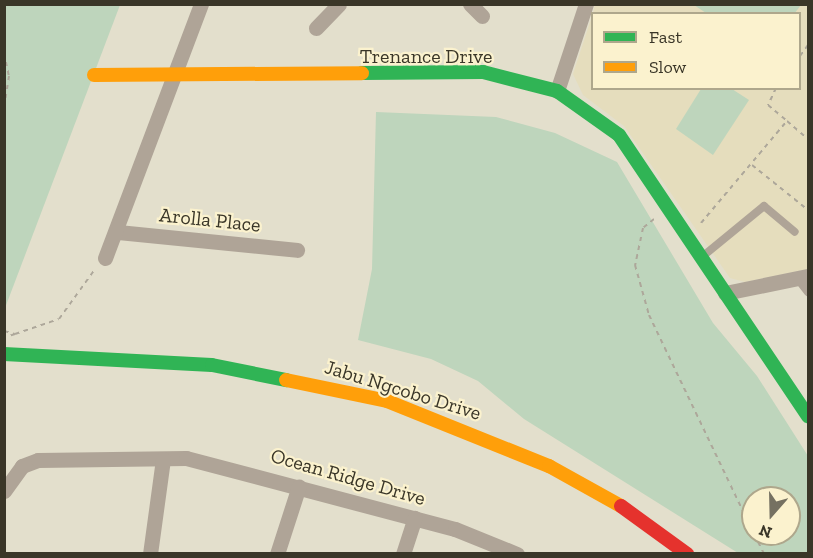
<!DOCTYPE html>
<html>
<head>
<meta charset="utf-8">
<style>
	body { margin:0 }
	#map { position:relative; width:813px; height:558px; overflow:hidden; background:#e3dfcc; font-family:"Zilla Slab",serif }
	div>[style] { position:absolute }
	.built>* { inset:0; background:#e5ddbd }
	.green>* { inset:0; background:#bed5bc }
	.path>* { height:2px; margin-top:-1px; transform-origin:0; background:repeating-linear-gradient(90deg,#ada79a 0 4.5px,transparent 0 9px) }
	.lane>* { height:8px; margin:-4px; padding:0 4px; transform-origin:4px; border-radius:4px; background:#afa497 }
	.street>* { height:15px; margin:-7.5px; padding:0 7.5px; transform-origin:7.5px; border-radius:7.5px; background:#afa497 }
	.fast>* { height:14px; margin:-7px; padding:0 7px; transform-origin:7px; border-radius:7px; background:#30b455 }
	.slow>* { height:14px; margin:-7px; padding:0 7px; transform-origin:7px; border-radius:7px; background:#ff9f0a }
	.jam>* { height:14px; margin:-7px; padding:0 7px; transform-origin:7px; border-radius:7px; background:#e5322d }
	span { translate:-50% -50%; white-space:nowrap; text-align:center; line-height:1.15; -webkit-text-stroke:4.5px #fbf2ce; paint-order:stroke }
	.street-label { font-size:20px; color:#3a3628 }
	.frame { position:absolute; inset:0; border:6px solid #3a3628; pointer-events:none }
	.legend { position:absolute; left:591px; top:12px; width:210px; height:78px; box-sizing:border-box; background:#fbf2ce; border:2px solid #aea78c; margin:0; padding:8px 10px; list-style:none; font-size:18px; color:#3a3628 }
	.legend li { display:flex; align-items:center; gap:12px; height:30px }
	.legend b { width:30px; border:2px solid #aea78c }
	.north { position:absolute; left:741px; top:486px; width:60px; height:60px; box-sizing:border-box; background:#fbf2ce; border:2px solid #aea78c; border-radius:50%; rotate:200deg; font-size:16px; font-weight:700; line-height:24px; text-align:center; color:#3a3628 }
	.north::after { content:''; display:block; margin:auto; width:21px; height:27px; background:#757161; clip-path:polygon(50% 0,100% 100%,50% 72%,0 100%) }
</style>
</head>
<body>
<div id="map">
	<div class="built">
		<div style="clip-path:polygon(595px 4px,808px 5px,808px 269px,745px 282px,730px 278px,624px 126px,583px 95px,573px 74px,592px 16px,592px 88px,800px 88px,800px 14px,593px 13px)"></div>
	</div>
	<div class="green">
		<div style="clip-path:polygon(5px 5px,120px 5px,5px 308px)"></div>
		<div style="clip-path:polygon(694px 5px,801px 5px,794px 14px,706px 13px)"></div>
		<div style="clip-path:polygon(701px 89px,732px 89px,749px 100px,713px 155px,676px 129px)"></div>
		<div style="clip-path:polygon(evenodd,376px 112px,496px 117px,555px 133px,617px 162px,713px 323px,757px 376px,808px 456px,808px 553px,738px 553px,524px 419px,478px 381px,431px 359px,358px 340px,372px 269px,376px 112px,753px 498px,789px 498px,789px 534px,753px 534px,753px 498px)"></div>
	</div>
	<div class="path">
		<div style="left:4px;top:53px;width:24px;rotate:78deg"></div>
		<div style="left:9px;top:76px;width:32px;rotate:99deg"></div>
		<div style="left:800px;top:56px;width:14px;rotate:-54deg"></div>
		<div style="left:776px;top:88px;width:19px;rotate:115deg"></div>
		<div style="left:768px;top:105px;width:25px;rotate:40deg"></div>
		<div style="left:752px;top:165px;width:72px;rotate:38.8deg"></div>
		<div style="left:654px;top:219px;width:14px;rotate:141deg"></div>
		<div style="left:643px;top:228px;width:38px;rotate:102deg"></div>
		<div style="left:635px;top:265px;width:52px;rotate:74.4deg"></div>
		<div style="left:649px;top:315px;width:241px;rotate:64.4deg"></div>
		<div style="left:701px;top:223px;width:133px;rotate:-49.9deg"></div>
		<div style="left:787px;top:121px;width:28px;rotate:41deg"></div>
		<div style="left:4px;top:331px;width:11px;rotate:15deg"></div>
		<div style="left:15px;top:334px;width:6px;rotate:162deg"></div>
		<div style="left:15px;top:334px;width:46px;rotate:-18.8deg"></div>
		<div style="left:59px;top:319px;width:62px;rotate:-54.2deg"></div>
		<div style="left:754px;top:534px;width:22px;rotate:63deg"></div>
	</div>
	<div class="lane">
		<div style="left:703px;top:256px;width:79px;rotate:-39.3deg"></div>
		<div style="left:764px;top:206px;width:40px;rotate:40deg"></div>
		<div style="left:797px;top:278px;width:18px;rotate:52deg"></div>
	</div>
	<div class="street">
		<div style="left:470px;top:4px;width:17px;rotate:45deg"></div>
		<div style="left:316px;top:28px;width:33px;rotate:-46deg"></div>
		<div style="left:557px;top:91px;width:92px;rotate:-71.6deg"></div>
		<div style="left:118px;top:232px;width:180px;rotate:5.7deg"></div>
		<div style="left:105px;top:258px;width:272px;rotate:-69.3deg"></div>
		<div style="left:725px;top:293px;width:85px;rotate:-11.6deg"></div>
		<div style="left:4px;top:491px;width:31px;rotate:-54deg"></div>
		<div style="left:22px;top:466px;width:17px;rotate:-21deg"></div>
		<div style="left:38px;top:460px;width:148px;rotate:-0.8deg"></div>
		<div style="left:186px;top:458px;width:278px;rotate:14.8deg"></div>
		<div style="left:455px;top:529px;width:67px;rotate:22deg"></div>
		<div style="left:150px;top:554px;width:96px;rotate:-82.2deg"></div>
		<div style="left:277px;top:554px;width:71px;rotate:-72.1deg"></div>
		<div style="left:403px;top:554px;width:38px;rotate:-72deg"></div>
	</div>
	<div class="fast">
		<div style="left:362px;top:73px;width:121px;rotate:-0.5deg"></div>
		<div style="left:483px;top:72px;width:76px;rotate:14.4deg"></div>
		<div style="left:557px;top:91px;width:76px;rotate:35.4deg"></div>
		<div style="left:619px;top:135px;width:339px;rotate:56.1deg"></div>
		<div style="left:4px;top:354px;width:208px;rotate:3deg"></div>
		<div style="left:212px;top:365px;width:76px;rotate:11.5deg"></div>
	</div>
	<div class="slow">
		<div style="left:94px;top:75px;width:268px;rotate:-0.4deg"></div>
		<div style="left:286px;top:380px;width:103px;rotate:11.7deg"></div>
		<div style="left:387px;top:401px;width:175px;rotate:21.9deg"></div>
		<div style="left:549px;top:466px;width:82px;rotate:29.1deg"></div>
	</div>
	<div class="jam">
		<div style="left:621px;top:506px;width:82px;rotate:36deg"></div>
	</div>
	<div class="street-label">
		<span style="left:426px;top:56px">Trenance Drive</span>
		<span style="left:210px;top:220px;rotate:6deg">Arolla Place</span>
		<span style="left:403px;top:390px;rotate:17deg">Jabu Ngcobo Drive</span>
		<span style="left:348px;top:477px;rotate:16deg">Ocean Ridge Drive</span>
	</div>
	<div class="frame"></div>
	<ul class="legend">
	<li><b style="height:8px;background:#30b455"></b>Fast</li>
	<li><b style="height:8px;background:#ff9f0a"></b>Slow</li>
	</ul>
	<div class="north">N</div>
</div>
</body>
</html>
